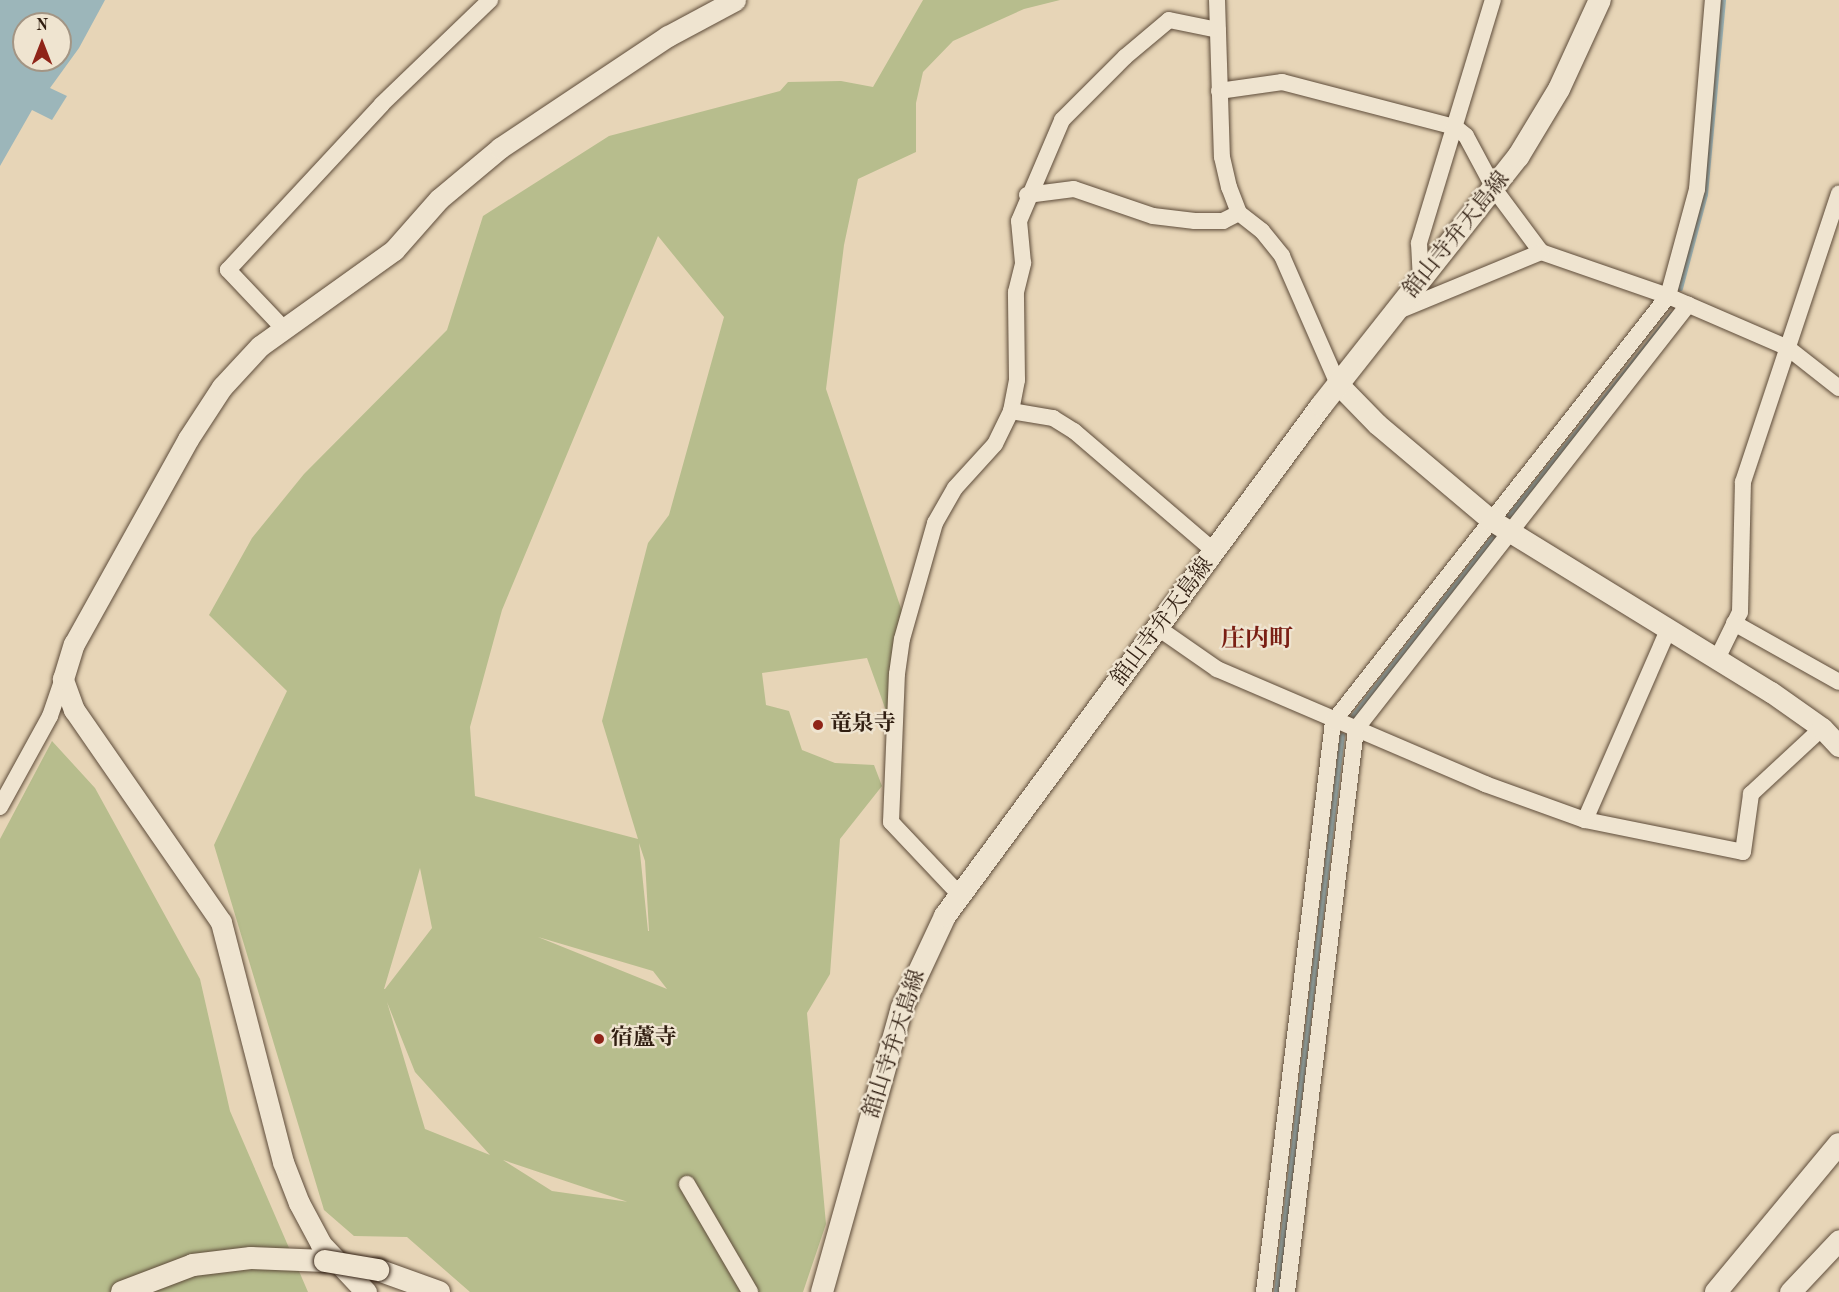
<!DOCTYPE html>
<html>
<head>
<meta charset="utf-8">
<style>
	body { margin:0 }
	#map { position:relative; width:1839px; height:1292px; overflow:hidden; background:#e7d5b7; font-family:"Old Standard TT","Noto Serif JP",serif }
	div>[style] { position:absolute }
	.green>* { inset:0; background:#b7bd8d }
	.water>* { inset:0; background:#9cb6ba }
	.stream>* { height:5px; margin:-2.5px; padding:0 2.5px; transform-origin:2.5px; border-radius:2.5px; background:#9cb6ba }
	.roads { filter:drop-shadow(0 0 2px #5e4c3a) drop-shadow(0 0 2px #5e4c3a) }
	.minor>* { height:16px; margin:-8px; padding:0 8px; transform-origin:8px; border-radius:8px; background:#efe4d0 }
	.tertiary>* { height:21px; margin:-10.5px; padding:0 10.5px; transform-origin:10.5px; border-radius:10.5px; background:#efe4d0 }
	.secondary>* { height:22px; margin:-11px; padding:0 11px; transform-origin:11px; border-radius:11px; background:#efe4d0 }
	.bridges { filter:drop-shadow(0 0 2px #301e11) drop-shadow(0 0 2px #301e11) }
	.secondary-bridge>* { height:22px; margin:-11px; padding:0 11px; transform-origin:11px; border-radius:11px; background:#efe4d0 }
	.dots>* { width:16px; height:16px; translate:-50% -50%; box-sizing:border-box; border:3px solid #efe4d0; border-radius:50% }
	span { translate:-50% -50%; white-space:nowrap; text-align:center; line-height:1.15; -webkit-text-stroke:4.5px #efe4d0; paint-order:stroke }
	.street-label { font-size:22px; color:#301e11 }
	.poi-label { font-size:22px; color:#301e11; font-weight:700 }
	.left { translate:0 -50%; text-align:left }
	.neighbourhood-label { font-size:24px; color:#7a1f14; font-weight:700 }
	.north { position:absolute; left:12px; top:12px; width:60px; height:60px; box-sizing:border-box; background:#efe4d0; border:2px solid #a39584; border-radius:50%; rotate:0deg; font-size:16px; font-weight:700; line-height:24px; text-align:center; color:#301e11 }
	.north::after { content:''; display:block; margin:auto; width:21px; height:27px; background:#8f2418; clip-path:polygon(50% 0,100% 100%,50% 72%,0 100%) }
</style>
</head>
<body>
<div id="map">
	<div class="green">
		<div style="clip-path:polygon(evenodd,923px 0,1060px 0,1024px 9px,953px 41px,923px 72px,916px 103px,916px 152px,858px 179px,844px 245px,826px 389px,906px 623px,893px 730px,867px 658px,762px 673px,766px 705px,789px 711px,802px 750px,835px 763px,874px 765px,882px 786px,840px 839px,830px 974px,807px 1013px,826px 1224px,803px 1292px,470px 1292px,407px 1237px,354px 1236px,324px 1210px,214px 845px,287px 691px,209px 615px,252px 538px,304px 474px,447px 330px,483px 216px,609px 136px,780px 91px,788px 82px,841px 81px,873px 87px,923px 0,658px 236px,724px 317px,669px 515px,648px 543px,602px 721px,638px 839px,475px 796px,470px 727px,502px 610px,658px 236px,923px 0,639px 843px,645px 861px,649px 931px,648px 931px,639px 843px,923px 0,420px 868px,432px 928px,385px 989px,384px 989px,420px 868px,923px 0,538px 937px,653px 971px,667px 989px,538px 937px,923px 0,387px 1002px,415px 1072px,490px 1155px,425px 1129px,387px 1002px,923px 0,503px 1160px,628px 1202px,629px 1202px,552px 1191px,503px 1160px)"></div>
		<div style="clip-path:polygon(52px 741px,95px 788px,200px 979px,230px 1111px,308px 1292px,0 1292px,0 839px)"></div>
	</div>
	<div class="water">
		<div style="clip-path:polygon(evenodd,0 0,105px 0,79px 48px,50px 88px,67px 96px,52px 120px,32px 110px,0 166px,0 0,24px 24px,60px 24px,60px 60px,24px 60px,24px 24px)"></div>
	</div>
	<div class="stream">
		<div style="left:1680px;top:288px;width:97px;rotate:-75.1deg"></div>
		<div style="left:1705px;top:194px;width:195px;rotate:-84.7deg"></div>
		<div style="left:1504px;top:522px;width:267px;rotate:-51.2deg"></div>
		<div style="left:1351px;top:718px;width:240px;rotate:-51.9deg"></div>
		<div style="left:1276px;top:1292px;width:561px;rotate:-83.24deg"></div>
	</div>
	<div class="roads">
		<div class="minor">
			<div style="left:1217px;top:0;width:157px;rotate:88.2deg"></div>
			<div style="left:1222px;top:157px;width:31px;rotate:77deg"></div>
			<div style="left:1229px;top:187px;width:28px;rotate:69deg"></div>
			<div style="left:1239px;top:213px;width:29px;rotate:38deg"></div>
			<div style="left:1262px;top:231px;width:32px;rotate:51deg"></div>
			<div style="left:1282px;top:256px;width:140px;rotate:66.4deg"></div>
			<div style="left:1219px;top:91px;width:64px;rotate:-8.1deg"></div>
			<div style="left:1282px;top:82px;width:179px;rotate:14.6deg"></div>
			<div style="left:1455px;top:127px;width:14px;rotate:39deg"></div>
			<div style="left:1466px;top:136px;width:61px;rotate:61.8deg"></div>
			<div style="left:1495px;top:190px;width:77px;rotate:53.4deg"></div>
			<div style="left:1541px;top:252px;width:134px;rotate:19.1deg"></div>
			<div style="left:1668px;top:296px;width:131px;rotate:23.4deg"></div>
			<div style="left:1788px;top:348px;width:65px;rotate:38.1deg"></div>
			<div style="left:1027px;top:195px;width:47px;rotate:-7.3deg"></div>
			<div style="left:1074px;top:189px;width:83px;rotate:18.9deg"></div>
			<div style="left:1153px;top:216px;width:42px;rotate:6.8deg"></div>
			<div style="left:1195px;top:221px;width:28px"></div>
			<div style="left:1223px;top:221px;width:18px;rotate:-27deg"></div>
			<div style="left:1421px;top:281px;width:38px;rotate:-93deg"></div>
			<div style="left:1419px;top:243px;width:254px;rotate:-73.1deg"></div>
			<div style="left:1398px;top:311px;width:155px;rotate:-22.4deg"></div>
			<div style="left:285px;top:330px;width:83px;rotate:-133.5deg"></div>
			<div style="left:228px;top:270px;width:226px;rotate:-47.1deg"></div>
			<div style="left:382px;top:104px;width:150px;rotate:-43.9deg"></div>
			<div style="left:1011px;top:411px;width:43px;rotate:9.5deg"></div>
			<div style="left:1053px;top:418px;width:25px;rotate:32deg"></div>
			<div style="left:1074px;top:431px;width:186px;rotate:40.6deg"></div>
			<div style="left:1734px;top:623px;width:120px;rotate:29.3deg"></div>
			<div style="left:1158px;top:628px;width:72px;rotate:34.8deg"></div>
			<div style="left:1217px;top:669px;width:292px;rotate:23.2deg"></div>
			<div style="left:1485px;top:784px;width:106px;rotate:19.8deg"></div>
			<div style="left:1585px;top:820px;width:161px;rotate:11.4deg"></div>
			<div style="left:1743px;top:852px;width:59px;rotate:-82.1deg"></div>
			<div style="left:1751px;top:794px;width:97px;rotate:-42.9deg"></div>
			<div style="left:1717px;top:659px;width:52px;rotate:-63.9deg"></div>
			<div style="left:1740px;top:612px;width:130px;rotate:-88.7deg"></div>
			<div style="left:1743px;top:482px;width:304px;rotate:-71.6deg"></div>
			<div style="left:0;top:807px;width:104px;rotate:-61.2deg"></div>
			<div style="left:50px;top:716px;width:39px;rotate:-71deg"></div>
			<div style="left:1585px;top:820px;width:207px;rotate:-66.4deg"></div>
			<div style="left:959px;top:894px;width:99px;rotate:-133.4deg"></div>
			<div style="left:891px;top:822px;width:148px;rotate:-87.7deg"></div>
			<div style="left:897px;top:674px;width:35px;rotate:-82deg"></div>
			<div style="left:902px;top:639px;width:121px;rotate:-74.1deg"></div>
			<div style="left:935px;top:523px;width:40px;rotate:-60.3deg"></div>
			<div style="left:955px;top:488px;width:59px;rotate:-47.7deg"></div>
			<div style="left:995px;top:444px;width:37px;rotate:-64deg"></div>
			<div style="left:1011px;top:411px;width:32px;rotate:-79deg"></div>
			<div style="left:1017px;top:380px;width:88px;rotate:-90.7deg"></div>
			<div style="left:1016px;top:292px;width:30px;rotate:-76deg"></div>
			<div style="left:1023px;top:263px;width:42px;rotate:-95.4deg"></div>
			<div style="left:1019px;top:221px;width:110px;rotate:-66.9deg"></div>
			<div style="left:1062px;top:120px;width:89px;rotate:-45deg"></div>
			<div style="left:1125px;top:57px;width:57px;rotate:-40.1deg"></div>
			<div style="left:1169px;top:20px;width:50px;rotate:11.5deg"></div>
			<div style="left:687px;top:1184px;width:125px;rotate:59.7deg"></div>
			<div style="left:1264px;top:1292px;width:574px;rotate:-83.1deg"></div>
			<div style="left:1333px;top:722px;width:542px;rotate:-51.82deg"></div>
			<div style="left:1668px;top:296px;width:111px;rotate:-74.8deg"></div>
			<div style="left:1697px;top:189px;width:190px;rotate:-85.2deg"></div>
			<div style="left:1287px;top:1292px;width:567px;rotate:-83.01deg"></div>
			<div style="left:1356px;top:729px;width:539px;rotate:-51.94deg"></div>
		</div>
		<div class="tertiary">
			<div style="left:1338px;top:384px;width:56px;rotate:45.7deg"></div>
			<div style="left:1377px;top:424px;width:149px;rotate:40.1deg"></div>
			<div style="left:1491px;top:520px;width:329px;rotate:31.6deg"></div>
			<div style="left:1771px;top:692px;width:62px;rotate:35.2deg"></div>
			<div style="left:1822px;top:728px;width:25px;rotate:47deg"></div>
			<div style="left:366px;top:1292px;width:66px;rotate:-133.2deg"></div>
			<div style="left:321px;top:1244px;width:47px;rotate:-118.2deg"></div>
			<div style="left:299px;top:1203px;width:44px;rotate:-111.3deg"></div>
			<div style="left:283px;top:1162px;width:248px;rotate:-104.5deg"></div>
			<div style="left:221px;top:922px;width:258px;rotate:-124.7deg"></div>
			<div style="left:74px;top:710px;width:33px;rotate:-110deg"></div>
			<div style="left:63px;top:679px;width:37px;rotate:-73deg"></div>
			<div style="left:74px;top:644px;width:235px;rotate:-60.9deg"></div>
			<div style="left:188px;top:439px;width:62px;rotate:-56.8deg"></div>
			<div style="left:222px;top:387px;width:56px;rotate:-47.2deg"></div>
			<div style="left:260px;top:346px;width:165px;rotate:-35.6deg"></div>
			<div style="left:394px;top:250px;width:68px;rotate:-48.6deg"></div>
			<div style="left:439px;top:199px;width:80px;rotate:-39.9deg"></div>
			<div style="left:500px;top:148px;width:202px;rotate:-33.7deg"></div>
			<div style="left:668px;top:36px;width:76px;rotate:-28.2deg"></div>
			<div style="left:1790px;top:1292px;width:71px;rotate:-46.7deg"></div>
		</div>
		<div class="secondary">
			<div style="left:378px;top:1270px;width:65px;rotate:19.8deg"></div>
			<div style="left:122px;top:1292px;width:76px;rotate:-20.8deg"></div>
			<div style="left:193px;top:1265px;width:58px;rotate:-6.9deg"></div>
			<div style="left:251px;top:1258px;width:74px;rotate:2.3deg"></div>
			<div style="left:822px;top:1292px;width:295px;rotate:-74.3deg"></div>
			<div style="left:902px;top:1008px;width:102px;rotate:-64.9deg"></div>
			<div style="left:945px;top:916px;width:634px;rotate:-53.6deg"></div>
			<div style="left:1321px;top:406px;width:318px;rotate:-51.7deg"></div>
			<div style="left:1518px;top:157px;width:79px;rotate:-58.9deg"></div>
			<div style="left:1559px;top:89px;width:98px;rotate:-65.3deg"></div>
			<div style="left:1716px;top:1292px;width:192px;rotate:-50.3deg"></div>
		</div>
	</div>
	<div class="bridges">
		<div class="secondary-bridge">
			<div style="left:325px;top:1261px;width:54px;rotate:9.6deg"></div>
		</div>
	</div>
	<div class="dots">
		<div style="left:818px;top:725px;background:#8f2418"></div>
		<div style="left:599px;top:1039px;background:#8f2418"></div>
	</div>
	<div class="street-label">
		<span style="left:1457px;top:235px;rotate:-51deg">舘山寺弁天島線</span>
		<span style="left:1163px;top:622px;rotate:-53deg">舘山寺弁天島線</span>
		<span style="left:895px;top:1044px;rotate:-72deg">舘山寺弁天島線</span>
	</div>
	<div class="poi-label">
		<span class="left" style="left:830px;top:725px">竜泉寺</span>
		<span class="left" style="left:611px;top:1039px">宿蘆寺</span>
	</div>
	<div class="neighbourhood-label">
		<span style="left:1257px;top:641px">庄内町</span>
	</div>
	<div class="north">N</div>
</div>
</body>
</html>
